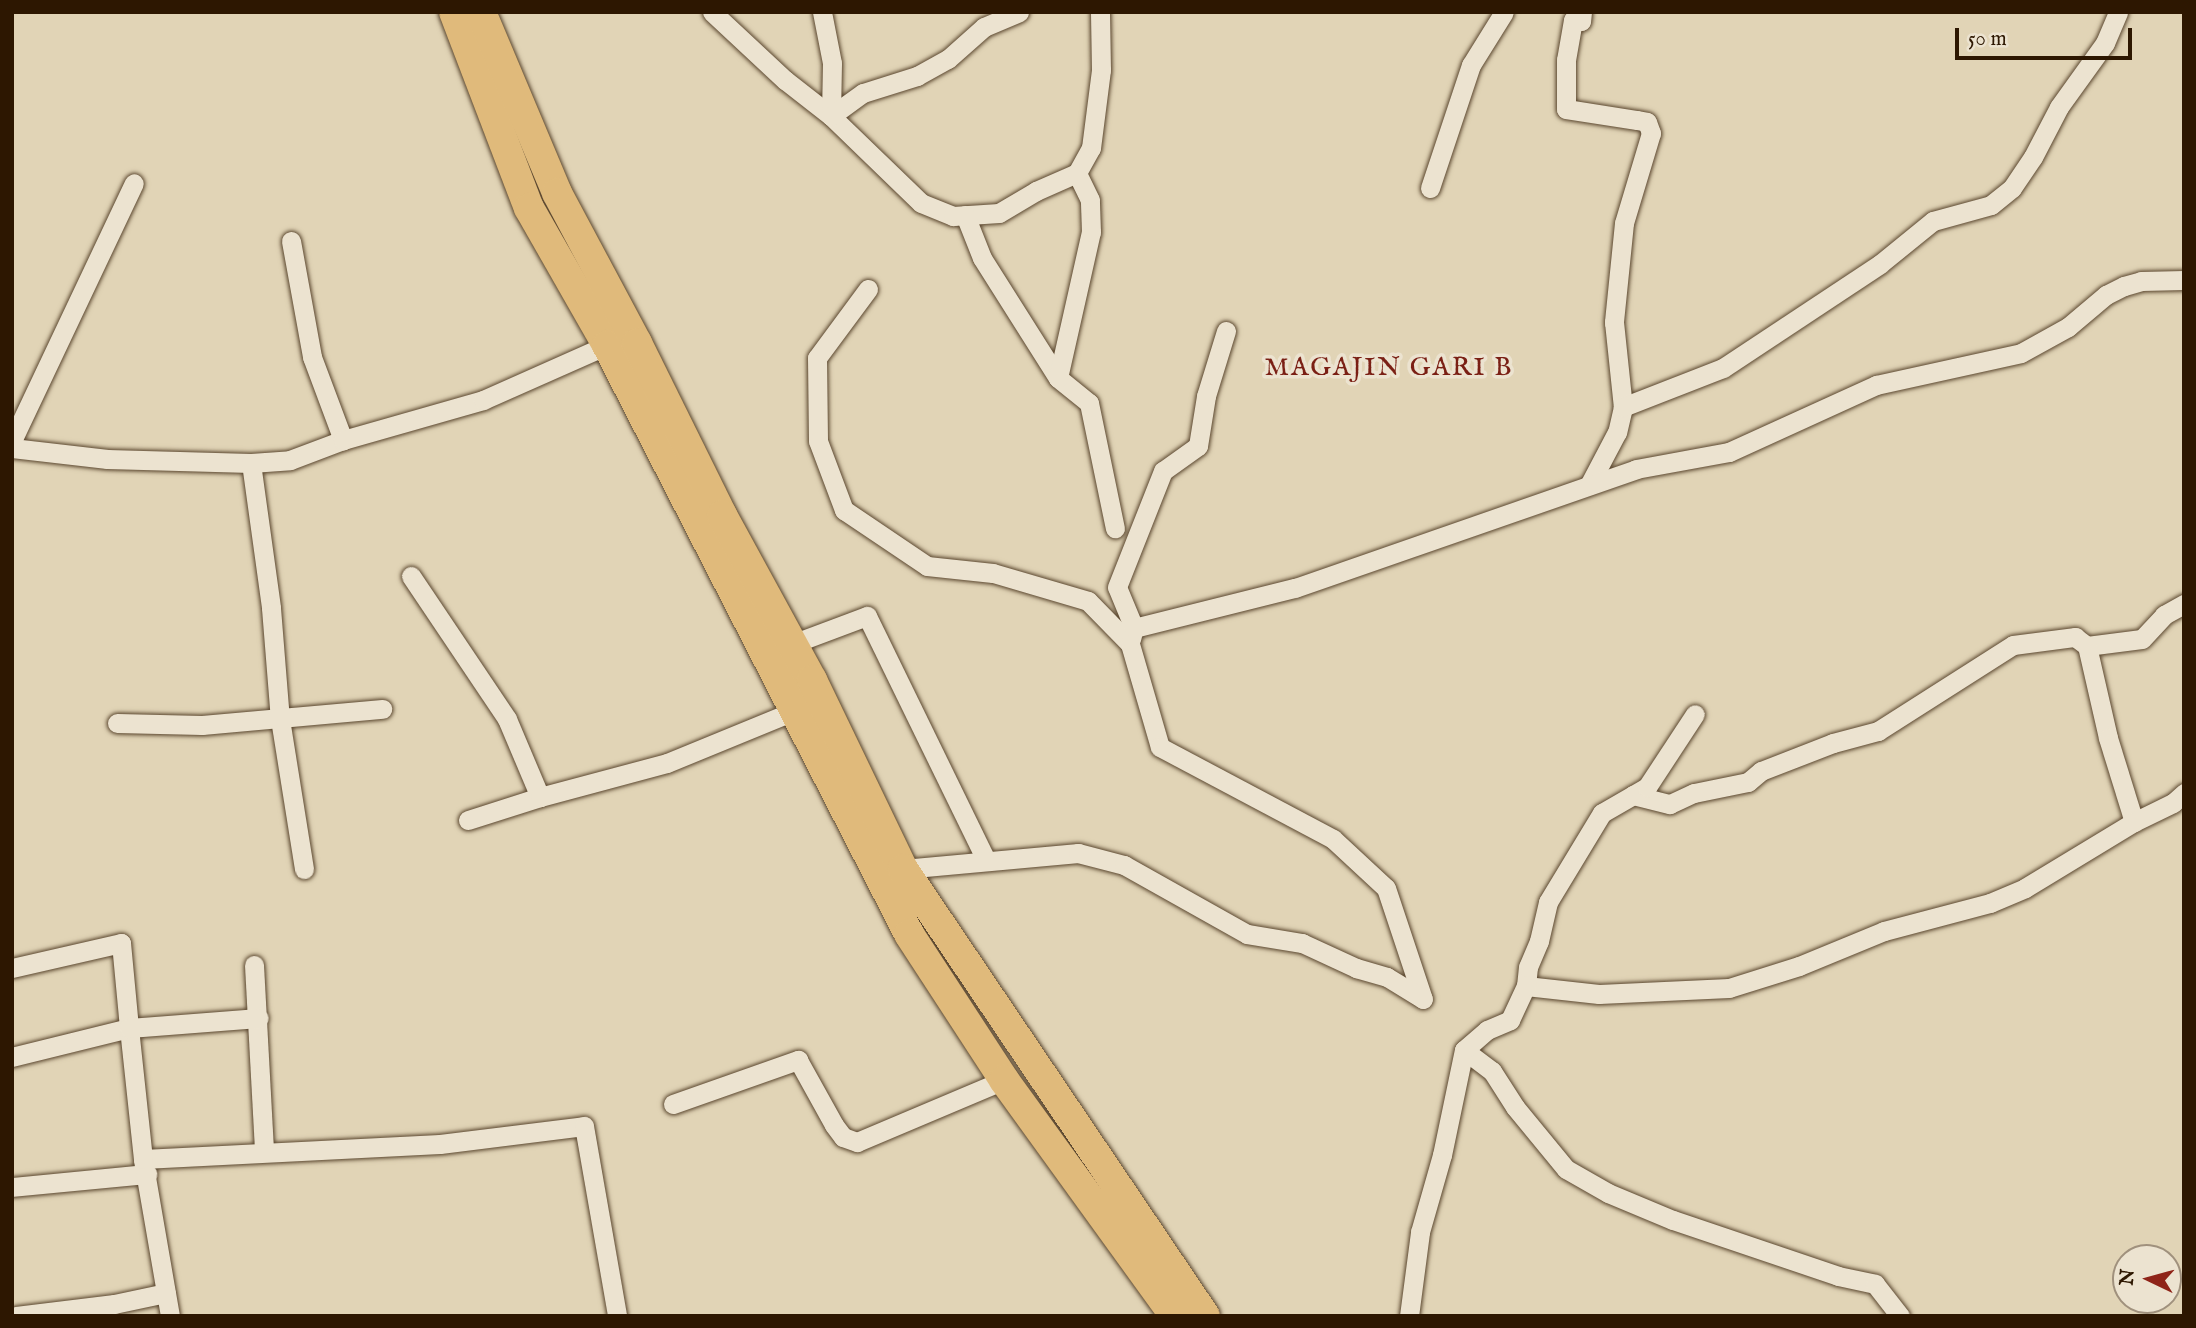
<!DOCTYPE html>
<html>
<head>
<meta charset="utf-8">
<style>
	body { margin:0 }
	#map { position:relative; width:2196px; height:1328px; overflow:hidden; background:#e1d4b6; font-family:"IM FELL English",serif }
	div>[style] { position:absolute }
	.roads { filter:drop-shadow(0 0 2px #5a462e) drop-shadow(0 0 2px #5a462e) }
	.street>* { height:19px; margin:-9.5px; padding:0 9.5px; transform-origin:9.5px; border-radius:9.5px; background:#ece3d0 }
	.primary>* { height:30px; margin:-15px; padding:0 15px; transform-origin:15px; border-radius:15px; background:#e0ba7b }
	span { translate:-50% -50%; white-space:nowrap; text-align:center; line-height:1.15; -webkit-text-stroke:7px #ece3d0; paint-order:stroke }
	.neighbourhood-label { font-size:26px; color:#7a1f14; letter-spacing:2px }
	.frame { position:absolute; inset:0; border:14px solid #2d1701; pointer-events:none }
	.north { position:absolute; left:2112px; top:1244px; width:70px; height:70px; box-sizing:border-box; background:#ece3d0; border:2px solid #a0917d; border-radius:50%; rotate:275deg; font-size:19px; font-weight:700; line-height:28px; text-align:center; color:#2d1701 }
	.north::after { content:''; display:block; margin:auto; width:24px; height:32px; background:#8f2418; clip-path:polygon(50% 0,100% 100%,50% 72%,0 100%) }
	.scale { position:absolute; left:1955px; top:28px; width:177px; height:32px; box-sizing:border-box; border:4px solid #2d1701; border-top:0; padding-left:9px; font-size:21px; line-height:24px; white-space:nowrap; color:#2d1701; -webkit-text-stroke:5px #ece3d0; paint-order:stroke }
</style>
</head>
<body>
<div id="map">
	<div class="roads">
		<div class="street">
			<div style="left:712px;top:12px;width:100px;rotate:43deg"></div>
			<div style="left:785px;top:80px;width:58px;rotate:38deg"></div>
			<div style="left:831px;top:116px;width:125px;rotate:44deg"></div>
			<div style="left:921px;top:203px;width:35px;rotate:22deg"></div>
			<div style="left:953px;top:216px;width:46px;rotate:-3.7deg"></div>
			<div style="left:999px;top:213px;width:43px;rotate:-30.7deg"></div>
			<div style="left:1036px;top:191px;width:45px;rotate:-23.7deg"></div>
			<div style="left:1077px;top:173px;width:29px;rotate:-61deg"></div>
			<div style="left:1091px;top:148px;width:79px;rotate:-82.7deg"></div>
			<div style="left:1101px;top:70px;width:58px;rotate:-91deg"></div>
			<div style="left:822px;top:12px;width:52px;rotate:78.9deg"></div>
			<div style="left:832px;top:63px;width:53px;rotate:91.1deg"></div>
			<div style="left:1582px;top:12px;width:9px;rotate:96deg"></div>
			<div style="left:1581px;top:21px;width:8px;rotate:-173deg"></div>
			<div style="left:1573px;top:20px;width:41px;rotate:99.9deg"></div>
			<div style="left:1566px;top:60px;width:49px;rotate:90deg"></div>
			<div style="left:1566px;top:109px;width:72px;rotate:8.8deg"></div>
			<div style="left:1637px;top:120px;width:10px;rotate:11deg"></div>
			<div style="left:1647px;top:122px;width:12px;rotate:70deg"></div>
			<div style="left:1651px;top:133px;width:94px;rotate:106.7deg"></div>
			<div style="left:1624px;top:223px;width:100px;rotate:95.8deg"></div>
			<div style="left:1614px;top:322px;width:85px;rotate:84deg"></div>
			<div style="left:1623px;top:407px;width:26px;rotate:103deg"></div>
			<div style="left:1617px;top:432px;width:60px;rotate:117.8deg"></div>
			<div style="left:831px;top:116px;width:39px;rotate:-36deg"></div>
			<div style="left:863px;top:93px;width:57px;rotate:-17.5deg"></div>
			<div style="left:917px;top:76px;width:35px;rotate:-29deg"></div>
			<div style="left:948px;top:59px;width:48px;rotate:-41.6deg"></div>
			<div style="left:984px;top:27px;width:38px;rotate:-23deg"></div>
			<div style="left:1430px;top:188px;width:130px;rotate:-71.6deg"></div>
			<div style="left:1471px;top:65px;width:62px;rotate:-58.1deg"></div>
			<div style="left:965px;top:215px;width:46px;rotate:68.4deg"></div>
			<div style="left:982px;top:258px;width:142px;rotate:57.7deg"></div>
			<div style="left:1058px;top:378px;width:40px;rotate:39deg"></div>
			<div style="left:1089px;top:403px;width:128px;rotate:78.3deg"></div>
			<div style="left:291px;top:241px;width:118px;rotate:79.7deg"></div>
			<div style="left:312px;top:357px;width:89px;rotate:69.5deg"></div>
			<div style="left:868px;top:289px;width:86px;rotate:126.5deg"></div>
			<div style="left:817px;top:358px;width:83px;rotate:89.3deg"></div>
			<div style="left:818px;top:441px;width:74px;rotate:69.4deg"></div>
			<div style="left:844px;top:510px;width:100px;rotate:34deg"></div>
			<div style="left:927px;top:566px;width:66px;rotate:6.1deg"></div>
			<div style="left:993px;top:573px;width:99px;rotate:16.4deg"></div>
			<div style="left:1088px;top:601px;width:60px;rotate:45.7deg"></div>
			<div style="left:1130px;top:644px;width:107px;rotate:73.8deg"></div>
			<div style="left:1160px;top:747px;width:196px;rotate:28deg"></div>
			<div style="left:1333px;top:839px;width:72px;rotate:42.8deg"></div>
			<div style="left:1386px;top:888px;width:117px;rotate:71.6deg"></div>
			<div style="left:1058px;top:378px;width:150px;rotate:-77.3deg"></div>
			<div style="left:1091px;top:232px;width:32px;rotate:-92deg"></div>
			<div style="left:1090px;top:200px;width:30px;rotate:-116deg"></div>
			<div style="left:1623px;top:407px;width:107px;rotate:-21.3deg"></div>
			<div style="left:1723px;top:368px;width:188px;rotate:-33.5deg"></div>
			<div style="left:1880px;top:264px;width:68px;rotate:-39.1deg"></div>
			<div style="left:1933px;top:221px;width:60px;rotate:-15.4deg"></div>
			<div style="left:1991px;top:205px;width:27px;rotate:-39deg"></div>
			<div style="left:2012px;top:188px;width:37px;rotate:-56deg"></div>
			<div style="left:2033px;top:157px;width:56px;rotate:-62.5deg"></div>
			<div style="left:2059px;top:107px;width:79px;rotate:-54.3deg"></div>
			<div style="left:2105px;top:43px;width:34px;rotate:-67deg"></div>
			<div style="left:12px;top:441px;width:285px;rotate:-64.7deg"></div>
			<div style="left:12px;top:448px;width:96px;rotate:6.6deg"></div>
			<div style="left:107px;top:459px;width:144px;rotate:1.6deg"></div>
			<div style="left:251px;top:463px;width:39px;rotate:-4deg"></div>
			<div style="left:290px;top:460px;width:57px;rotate:-20.7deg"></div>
			<div style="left:343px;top:440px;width:146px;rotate:-15.9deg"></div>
			<div style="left:483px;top:400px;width:136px;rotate:-23.9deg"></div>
			<div style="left:251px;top:463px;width:146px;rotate:82.1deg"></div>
			<div style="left:271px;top:608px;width:111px;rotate:85.4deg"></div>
			<div style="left:280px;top:719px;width:152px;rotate:80.9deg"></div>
			<div style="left:411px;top:576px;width:172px;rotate:56.1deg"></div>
			<div style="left:507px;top:719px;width:85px;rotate:67.1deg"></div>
			<div style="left:1134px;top:628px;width:166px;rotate:-14deg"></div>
			<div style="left:1295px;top:588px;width:361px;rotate:-19.2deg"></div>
			<div style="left:1636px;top:469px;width:95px;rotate:-10.4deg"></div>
			<div style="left:1729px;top:452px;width:162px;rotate:-24.5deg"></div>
			<div style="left:1876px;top:385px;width:148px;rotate:-12.4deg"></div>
			<div style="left:2021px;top:353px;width:54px;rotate:-29deg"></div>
			<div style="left:2068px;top:327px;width:50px;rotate:-40.1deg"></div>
			<div style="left:2106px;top:295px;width:20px;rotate:-27deg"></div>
			<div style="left:2124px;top:286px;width:18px;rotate:-16deg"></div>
			<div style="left:2141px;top:281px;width:43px;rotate:-1.3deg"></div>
			<div style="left:1131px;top:639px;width:11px;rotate:-75deg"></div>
			<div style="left:1134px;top:628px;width:44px;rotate:-112.5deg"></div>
			<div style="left:1117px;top:587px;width:125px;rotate:-68.4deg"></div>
			<div style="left:1163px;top:471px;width:43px;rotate:-35.5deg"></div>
			<div style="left:1198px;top:446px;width:51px;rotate:-80.9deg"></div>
			<div style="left:1206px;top:396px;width:68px;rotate:-72.9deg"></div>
			<div style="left:792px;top:644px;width:80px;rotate:-20.5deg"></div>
			<div style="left:867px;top:616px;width:271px;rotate:64deg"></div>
			<div style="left:2087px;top:646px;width:55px;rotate:-7.3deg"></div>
			<div style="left:2142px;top:639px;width:33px;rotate:-47deg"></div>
			<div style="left:2164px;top:615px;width:23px;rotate:-29deg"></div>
			<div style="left:117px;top:723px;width:85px;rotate:1.3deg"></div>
			<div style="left:202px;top:725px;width:181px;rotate:-5.1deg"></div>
			<div style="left:1633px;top:795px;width:38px;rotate:14deg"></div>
			<div style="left:1670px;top:804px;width:26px;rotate:-25deg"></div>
			<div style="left:1694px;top:793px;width:55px;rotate:-11.5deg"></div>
			<div style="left:1748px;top:782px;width:17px;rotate:-40deg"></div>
			<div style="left:1761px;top:771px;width:77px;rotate:-21.3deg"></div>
			<div style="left:1833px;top:743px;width:47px;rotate:-14.9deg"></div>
			<div style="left:1878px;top:731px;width:160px;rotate:-32.5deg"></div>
			<div style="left:2013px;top:645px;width:63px;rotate:-7.4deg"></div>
			<div style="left:2075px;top:637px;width:15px;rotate:37deg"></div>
			<div style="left:2087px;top:646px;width:94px;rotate:77.1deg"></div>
			<div style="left:2108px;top:738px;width:88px;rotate:72.8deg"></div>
			<div style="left:468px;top:820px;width:76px;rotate:-17.7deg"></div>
			<div style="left:540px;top:797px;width:131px;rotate:-15deg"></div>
			<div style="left:667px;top:763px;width:139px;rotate:-22.3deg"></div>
			<div style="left:903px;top:869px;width:176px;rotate:-5.2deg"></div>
			<div style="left:1078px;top:853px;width:48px;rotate:14.6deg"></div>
			<div style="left:1124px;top:865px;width:141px;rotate:29.3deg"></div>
			<div style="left:1247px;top:934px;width:56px;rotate:9.3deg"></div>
			<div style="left:1302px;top:943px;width:60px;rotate:24.8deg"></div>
			<div style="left:1356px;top:968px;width:32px;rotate:16deg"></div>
			<div style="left:1387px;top:977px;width:42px;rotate:31.4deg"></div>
			<div style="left:254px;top:965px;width:186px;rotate:86.9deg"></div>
			<div style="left:12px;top:968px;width:112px;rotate:-12.9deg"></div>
			<div style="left:121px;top:943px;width:85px;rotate:84.6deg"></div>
			<div style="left:129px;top:1028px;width:121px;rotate:166.1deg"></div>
			<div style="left:1526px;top:986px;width:73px;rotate:6.3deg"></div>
			<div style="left:1599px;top:994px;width:130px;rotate:-2.6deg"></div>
			<div style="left:1729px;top:988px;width:73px;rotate:-17.4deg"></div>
			<div style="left:1799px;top:966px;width:92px;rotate:-22.4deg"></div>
			<div style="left:1884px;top:931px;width:110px;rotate:-14.8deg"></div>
			<div style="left:1990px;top:903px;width:38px;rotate:-23deg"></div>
			<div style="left:2025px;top:888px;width:127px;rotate:-31.2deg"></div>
			<div style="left:2134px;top:822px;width:43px;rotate:-26deg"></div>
			<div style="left:2173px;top:803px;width:15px;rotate:-42deg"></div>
			<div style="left:1464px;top:1050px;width:35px;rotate:37deg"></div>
			<div style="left:1492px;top:1071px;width:43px;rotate:57.4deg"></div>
			<div style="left:1515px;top:1107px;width:80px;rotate:50.6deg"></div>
			<div style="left:1566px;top:1169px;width:48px;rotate:29.7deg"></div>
			<div style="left:1608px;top:1193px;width:70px;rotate:22.6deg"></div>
			<div style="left:1673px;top:1220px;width:174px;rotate:18.7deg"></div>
			<div style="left:1838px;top:1276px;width:38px;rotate:12deg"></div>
			<div style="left:1875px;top:1284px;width:41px;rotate:52deg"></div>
			<div style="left:673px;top:1104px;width:133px;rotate:-19.4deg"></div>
			<div style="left:798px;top:1060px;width:74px;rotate:61deg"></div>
			<div style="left:834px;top:1125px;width:15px;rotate:53deg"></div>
			<div style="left:843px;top:1137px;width:15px;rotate:20deg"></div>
			<div style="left:857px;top:1142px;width:160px;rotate:-22.9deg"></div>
			<div style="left:143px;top:1159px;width:297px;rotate:-2.9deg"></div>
			<div style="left:440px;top:1144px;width:145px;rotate:-7.1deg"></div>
			<div style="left:584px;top:1126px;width:193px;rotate:80.1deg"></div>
			<div style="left:12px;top:1187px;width:136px;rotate:-5.5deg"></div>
			<div style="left:16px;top:1316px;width:99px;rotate:-7deg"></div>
			<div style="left:114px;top:1304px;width:53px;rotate:-11.9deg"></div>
			<div style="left:170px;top:1316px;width:159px;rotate:-99.8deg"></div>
			<div style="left:143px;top:1159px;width:132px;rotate:-96.1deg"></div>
			<div style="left:129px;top:1028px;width:130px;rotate:-4.4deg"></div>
			<div style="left:1409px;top:1316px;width:85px;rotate:-82.5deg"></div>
			<div style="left:1420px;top:1232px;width:80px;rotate:-74.1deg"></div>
			<div style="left:1442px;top:1155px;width:107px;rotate:-78.2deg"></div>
			<div style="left:1464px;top:1050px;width:30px;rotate:-41deg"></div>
			<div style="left:1487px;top:1030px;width:25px;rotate:-23deg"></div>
			<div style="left:1510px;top:1020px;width:38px;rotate:-65deg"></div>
			<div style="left:1526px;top:986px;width:19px;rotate:-84deg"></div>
			<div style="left:1528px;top:967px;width:28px;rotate:-67deg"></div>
			<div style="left:1539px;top:941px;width:40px;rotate:-77deg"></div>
			<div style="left:1548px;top:902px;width:104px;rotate:-58.8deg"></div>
			<div style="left:1602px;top:813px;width:52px;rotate:-30deg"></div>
			<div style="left:1647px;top:787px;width:87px;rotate:-56.7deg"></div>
		</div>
		<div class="primary">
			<div style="left:454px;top:12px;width:210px;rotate:69.1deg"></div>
			<div style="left:529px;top:208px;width:158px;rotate:60.3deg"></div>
			<div style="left:607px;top:345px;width:662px;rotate:62.85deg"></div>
			<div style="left:909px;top:934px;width:174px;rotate:56.9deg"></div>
			<div style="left:1004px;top:1080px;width:291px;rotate:54.1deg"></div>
			<div style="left:481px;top:12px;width:196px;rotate:67.2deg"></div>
			<div style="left:557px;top:193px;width:170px;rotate:61.9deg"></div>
			<div style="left:637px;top:343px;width:192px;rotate:63.7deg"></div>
			<div style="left:722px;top:515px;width:188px;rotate:61.4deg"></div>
			<div style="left:812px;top:680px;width:210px;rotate:64.3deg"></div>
			<div style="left:903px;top:869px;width:539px;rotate:55.96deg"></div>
		</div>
	</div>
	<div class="neighbourhood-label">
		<span style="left:1389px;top:368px">MAGAJIN GARI B</span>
	</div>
	<div class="frame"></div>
	<div class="north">N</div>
	<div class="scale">50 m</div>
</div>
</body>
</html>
